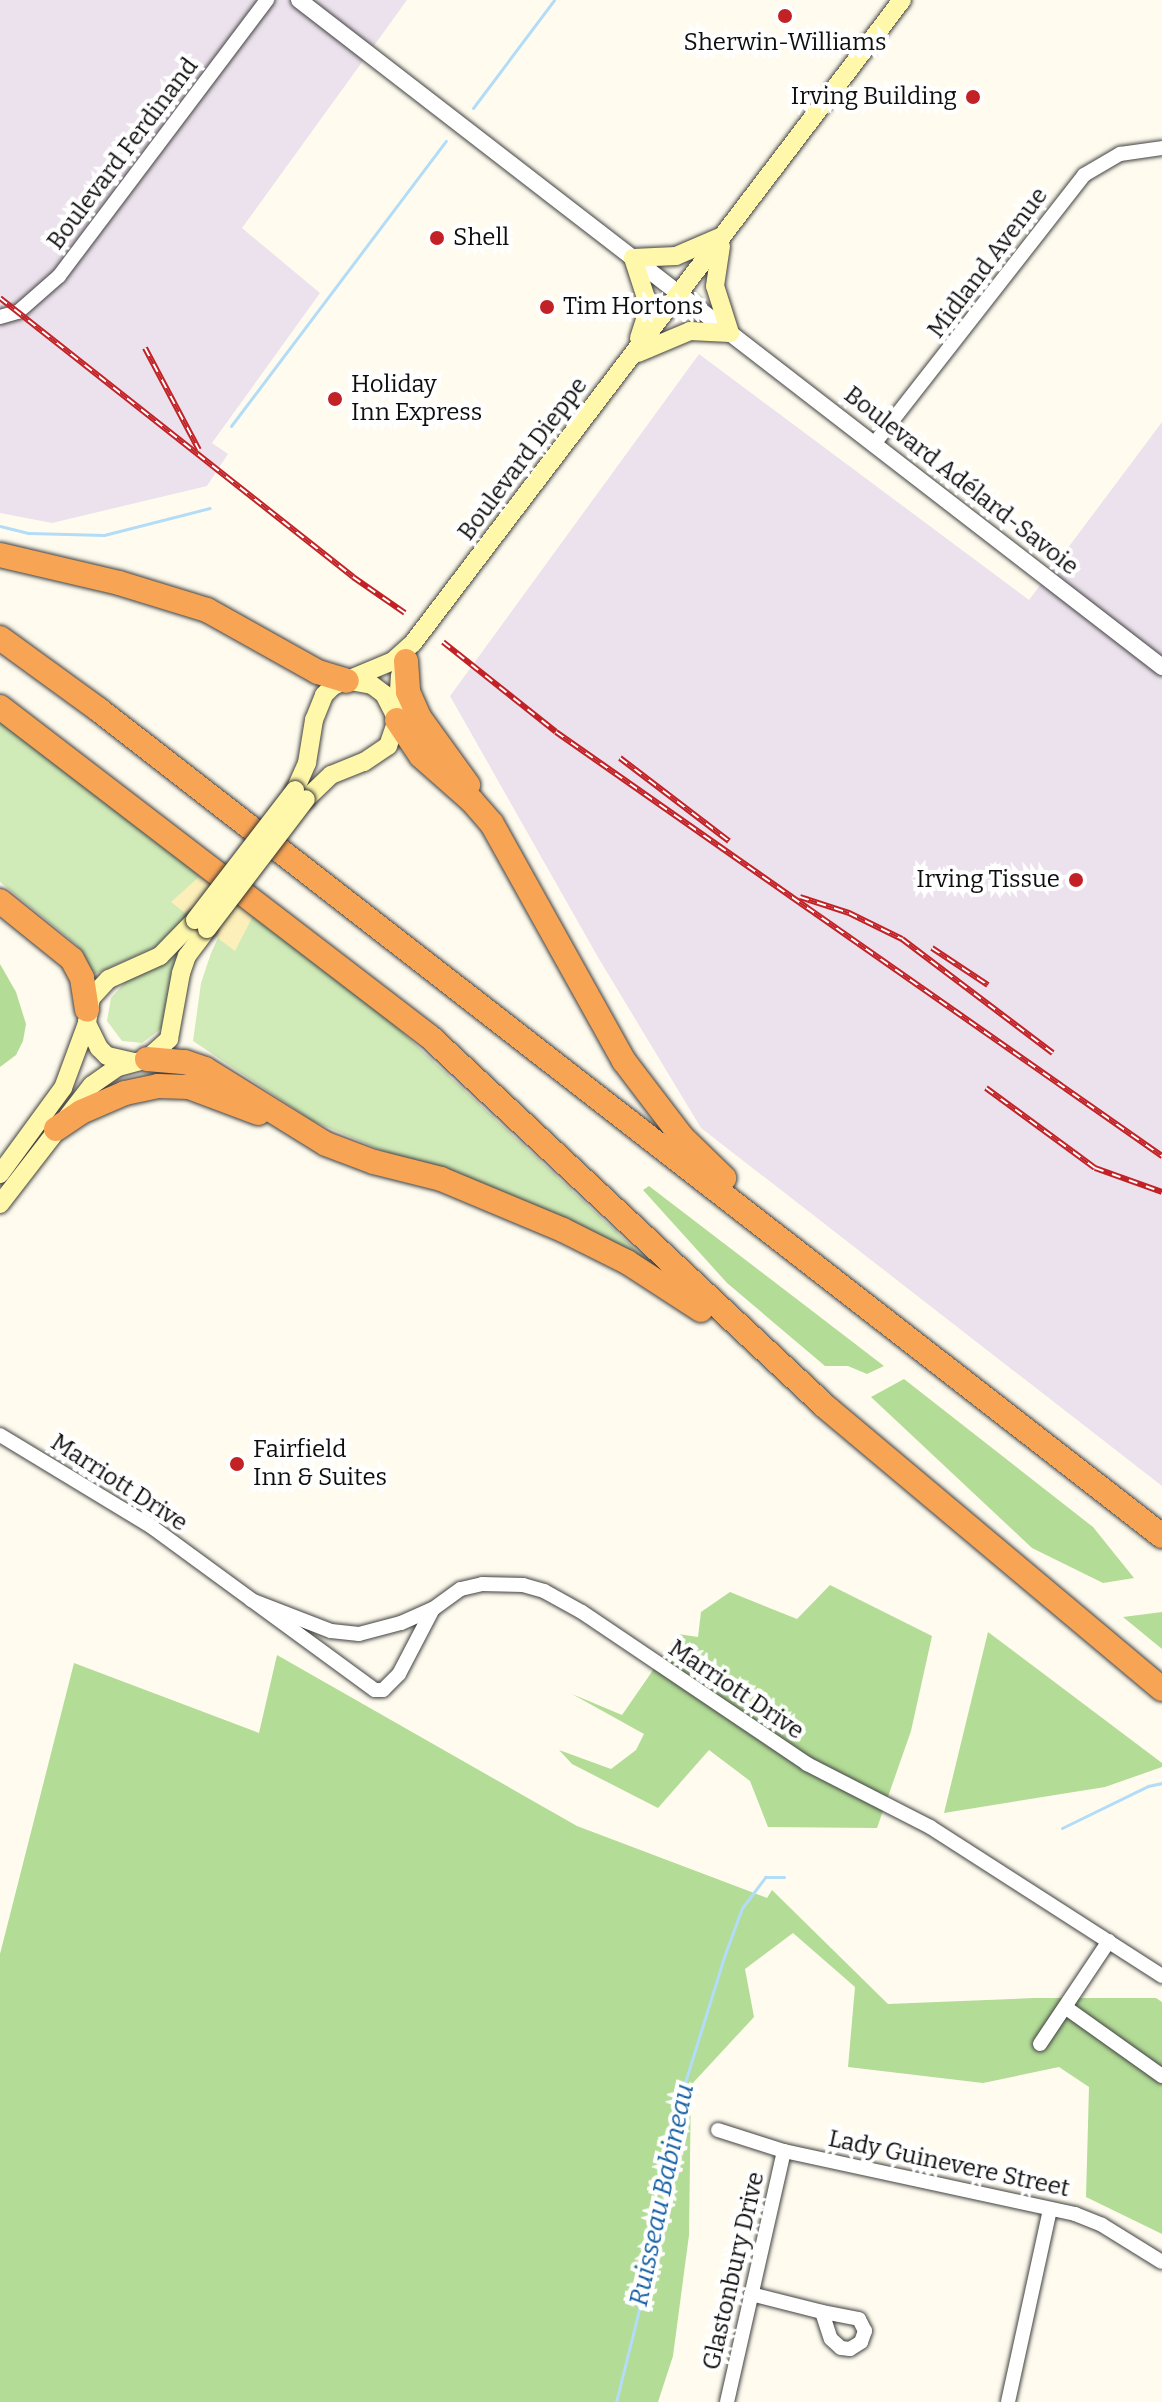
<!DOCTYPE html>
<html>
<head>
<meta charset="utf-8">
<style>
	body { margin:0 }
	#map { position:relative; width:1162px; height:2402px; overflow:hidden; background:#fffcef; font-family:Bitter,serif }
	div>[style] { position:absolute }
	.industrial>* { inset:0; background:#ece2ed }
	.green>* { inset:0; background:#d0ebb8 }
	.forest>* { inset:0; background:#b3dc97 }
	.sand>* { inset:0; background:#fcefba }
	.stream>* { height:3px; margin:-1.5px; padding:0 1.5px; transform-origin:1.5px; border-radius:1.5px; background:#b3dcf8 }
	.roads { filter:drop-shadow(0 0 2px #414141) drop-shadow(0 0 2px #414141) }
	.minor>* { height:14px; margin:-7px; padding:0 7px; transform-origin:7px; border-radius:7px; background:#fff }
	.tertiary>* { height:16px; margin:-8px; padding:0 8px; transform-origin:8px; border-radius:8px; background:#fff }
	.secondary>* { height:18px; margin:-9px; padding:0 9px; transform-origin:9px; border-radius:9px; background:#fff8aa }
	.motorway>* { height:24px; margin:-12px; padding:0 12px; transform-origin:12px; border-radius:12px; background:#f8a455 }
	.rail>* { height:6px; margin-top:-3px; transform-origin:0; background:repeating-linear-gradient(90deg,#fff 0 9px,#c22225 0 18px); box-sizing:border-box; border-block:2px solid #c22225 }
	.bridges { filter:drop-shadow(0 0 2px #303030) drop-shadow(0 0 2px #303030) }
	.secondary-bridge>* { height:18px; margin:-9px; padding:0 9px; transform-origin:9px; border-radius:9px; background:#fff8aa }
	.dots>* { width:22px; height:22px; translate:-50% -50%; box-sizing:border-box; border:4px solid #fff; border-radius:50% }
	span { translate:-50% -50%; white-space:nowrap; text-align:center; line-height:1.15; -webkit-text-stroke:8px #fff; paint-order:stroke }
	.poi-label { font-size:24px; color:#0e0e0e }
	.right { translate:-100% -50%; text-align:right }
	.left { translate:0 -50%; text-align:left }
	.street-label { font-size:24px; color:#0e0e0e }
	.water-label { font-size:26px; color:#1460a4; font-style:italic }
</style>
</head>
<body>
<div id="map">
	<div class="industrial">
		<div style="clip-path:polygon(0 0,407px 0,242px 228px,320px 293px,212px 443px,228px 454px,207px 486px,52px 523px,0 513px)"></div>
		<div style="clip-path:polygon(699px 354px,1029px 600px,1162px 422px,1162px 1486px,701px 1128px,599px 959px,450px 696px)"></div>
	</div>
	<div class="green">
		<div style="clip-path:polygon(0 723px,35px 746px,372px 1004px,653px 1266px,313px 1121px,193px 1041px,201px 983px,211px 953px,218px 938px,235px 951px,172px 902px,188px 915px,162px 944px,95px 974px,77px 945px,0 882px)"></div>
		<div style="clip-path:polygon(177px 953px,181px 956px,162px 1028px,142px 1043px,122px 1041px,107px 1021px,111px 998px,128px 979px)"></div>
	</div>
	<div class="forest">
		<div style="clip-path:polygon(0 964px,16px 992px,26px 1024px,23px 1041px,16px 1055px,0 1067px)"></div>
		<div style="clip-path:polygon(649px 1186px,811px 1310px,884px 1366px,867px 1374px,848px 1366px,825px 1366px,727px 1283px,643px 1190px)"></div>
		<div style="clip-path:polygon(904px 1379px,1093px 1527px,1134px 1578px,1103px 1583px,1032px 1548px,871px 1397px)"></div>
		<div style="clip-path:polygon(830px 1585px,932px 1636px,911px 1731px,877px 1828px,768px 1827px,750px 1781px,709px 1750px,658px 1808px,572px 1764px,559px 1750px,611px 1769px,636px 1750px,644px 1734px,572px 1694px,622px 1715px,678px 1634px,698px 1637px,701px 1612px,730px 1592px,797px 1619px)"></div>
		<div style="clip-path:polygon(1162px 1612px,1162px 1649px,1123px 1617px)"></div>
		<div style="clip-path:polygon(988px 1632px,1162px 1763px,1162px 1767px,1105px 1787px,944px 1813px)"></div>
		<div style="clip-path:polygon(277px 1655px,577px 1826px,767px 1898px,772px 1890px,888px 2004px,1034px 1998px,1156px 1998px,1162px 2002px,1162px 2234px,1086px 2197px,1089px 2087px,1059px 2067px,983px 2083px,848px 2067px,855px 1987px,793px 1933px,745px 1969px,754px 2017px,691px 2085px,689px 2235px,673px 2356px,658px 2402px,0 2402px,0 1954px,74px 1663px,259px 1733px)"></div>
	</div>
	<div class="sand">
		<div style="clip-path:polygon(200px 876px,253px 916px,235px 951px,171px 902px)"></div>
	</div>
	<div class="stream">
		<div style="left:473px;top:108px;width:135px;rotate:-53.1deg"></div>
		<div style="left:231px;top:426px;width:357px;rotate:-53deg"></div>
		<div style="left:0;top:526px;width:30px;rotate:14deg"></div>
		<div style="left:29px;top:533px;width:75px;rotate:1.5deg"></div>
		<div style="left:104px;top:535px;width:109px;rotate:-14.3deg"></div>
		<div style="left:1062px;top:1828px;width:96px;rotate:-26deg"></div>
		<div style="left:1148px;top:1786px;width:14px;rotate:-12deg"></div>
		<div style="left:616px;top:2402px;width:191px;rotate:-76deg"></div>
		<div style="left:662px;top:2217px;width:57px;rotate:-78.9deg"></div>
		<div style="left:673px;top:2161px;width:53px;rotate:-85.7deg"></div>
		<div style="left:677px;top:2108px;width:161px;rotate:-72.7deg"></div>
		<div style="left:725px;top:1954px;width:49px;rotate:-69.7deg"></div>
		<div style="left:742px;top:1908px;width:39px;rotate:-53deg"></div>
		<div style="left:765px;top:1877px;width:19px"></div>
	</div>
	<div class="roads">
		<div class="minor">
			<div style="left:0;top:317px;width:19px;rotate:-16deg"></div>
			<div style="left:18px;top:312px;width:55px;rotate:-41.3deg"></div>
			<div style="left:59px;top:276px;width:346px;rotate:-53deg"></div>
			<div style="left:874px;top:444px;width:341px;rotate:-52deg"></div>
			<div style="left:1084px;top:175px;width:42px;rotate:-30.3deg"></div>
			<div style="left:1120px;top:154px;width:42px;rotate:-8.1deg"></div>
			<div style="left:0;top:1435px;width:178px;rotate:31.2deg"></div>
			<div style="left:152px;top:1527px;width:276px;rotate:36.2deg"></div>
			<div style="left:375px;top:1690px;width:8px"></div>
			<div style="left:383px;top:1690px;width:23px;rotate:-45deg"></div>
			<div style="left:399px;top:1674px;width:73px;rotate:-62.4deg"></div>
			<div style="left:251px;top:1600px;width:86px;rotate:21.2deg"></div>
			<div style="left:331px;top:1631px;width:28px;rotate:6deg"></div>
			<div style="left:359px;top:1634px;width:43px;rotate:-14.7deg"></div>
			<div style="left:401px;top:1623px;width:35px;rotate:-24deg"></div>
			<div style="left:433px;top:1609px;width:34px;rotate:-36deg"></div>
			<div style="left:461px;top:1589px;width:22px;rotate:-13deg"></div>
			<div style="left:482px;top:1584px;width:41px;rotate:1.4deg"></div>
			<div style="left:523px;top:1585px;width:22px;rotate:16deg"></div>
			<div style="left:544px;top:1591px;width:43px;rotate:28.9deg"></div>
			<div style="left:582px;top:1612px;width:272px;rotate:34deg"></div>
			<div style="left:807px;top:1764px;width:138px;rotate:27.1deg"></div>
			<div style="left:930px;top:1827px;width:276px;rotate:32.7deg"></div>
			<div style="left:1065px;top:2007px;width:119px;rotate:35.4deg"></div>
			<div style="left:1040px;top:2044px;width:124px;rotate:-56.2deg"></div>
			<div style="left:718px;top:2130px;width:69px;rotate:17.7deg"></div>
			<div style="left:784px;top:2151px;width:298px;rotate:12.2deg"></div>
			<div style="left:1075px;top:2214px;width:29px;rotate:22deg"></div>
			<div style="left:1102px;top:2225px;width:70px;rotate:31.7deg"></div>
			<div style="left:751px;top:2294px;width:73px;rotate:14.2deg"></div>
			<div style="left:822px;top:2312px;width:28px;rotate:72deg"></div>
			<div style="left:831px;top:2339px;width:13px;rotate:42deg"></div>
			<div style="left:841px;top:2348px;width:9px;rotate:6deg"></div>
			<div style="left:850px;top:2349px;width:13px;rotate:-32deg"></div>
			<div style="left:861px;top:2342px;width:12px;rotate:-70deg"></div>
			<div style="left:865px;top:2331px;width:13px;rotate:-117deg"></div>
			<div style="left:859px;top:2319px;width:38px;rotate:-169deg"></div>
			<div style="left:727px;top:2402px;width:257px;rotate:-77.2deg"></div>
			<div style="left:1008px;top:2402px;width:197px;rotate:-77.7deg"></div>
		</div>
		<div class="tertiary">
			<div style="left:299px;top:0;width:1091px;rotate:37.7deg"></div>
		</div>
		<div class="secondary">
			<div style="left:639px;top:338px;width:20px;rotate:-72deg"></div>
			<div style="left:645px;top:319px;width:21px;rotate:-87deg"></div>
			<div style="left:646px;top:298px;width:42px;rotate:-108deg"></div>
			<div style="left:633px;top:258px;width:43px;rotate:-2.7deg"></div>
			<div style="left:676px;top:256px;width:48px;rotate:-23.4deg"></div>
			<div style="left:638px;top:353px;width:56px;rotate:-22.9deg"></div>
			<div style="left:690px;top:331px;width:40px;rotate:2.9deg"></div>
			<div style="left:730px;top:333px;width:49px;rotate:-107.7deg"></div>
			<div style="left:715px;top:286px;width:40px;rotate:-81.5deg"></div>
			<div style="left:350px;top:681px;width:22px;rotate:10deg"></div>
			<div style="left:372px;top:685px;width:15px;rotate:37deg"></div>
			<div style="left:384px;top:694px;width:25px;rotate:63deg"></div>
			<div style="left:295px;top:790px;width:30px;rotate:-66deg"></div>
			<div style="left:307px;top:763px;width:44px;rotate:-80.8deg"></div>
			<div style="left:314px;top:720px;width:27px;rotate:-68deg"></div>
			<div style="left:324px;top:695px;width:13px;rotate:-45deg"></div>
			<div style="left:333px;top:686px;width:65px;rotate:-22.6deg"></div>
			<div style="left:393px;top:661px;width:27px;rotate:-42deg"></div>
			<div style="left:413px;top:643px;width:808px;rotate:-52.75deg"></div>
			<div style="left:306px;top:799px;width:35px;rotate:-44deg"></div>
			<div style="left:331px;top:775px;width:35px;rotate:-22deg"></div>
			<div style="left:364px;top:762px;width:29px;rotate:-34deg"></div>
			<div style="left:388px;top:746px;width:28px;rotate:-71deg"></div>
			<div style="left:397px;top:720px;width:45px;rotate:-86.2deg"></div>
			<div style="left:134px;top:1062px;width:28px;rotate:-167deg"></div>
			<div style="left:107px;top:1056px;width:11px;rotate:-135deg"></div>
			<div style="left:99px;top:1048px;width:28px;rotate:-116deg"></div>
			<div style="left:87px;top:1023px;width:25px;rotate:-81deg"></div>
			<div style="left:91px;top:998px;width:26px;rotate:-47deg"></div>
			<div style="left:109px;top:979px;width:56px;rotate:-24.3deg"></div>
			<div style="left:160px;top:956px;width:50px;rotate:-45.8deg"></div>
			<div style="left:0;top:1174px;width:107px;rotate:-53.8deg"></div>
			<div style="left:63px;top:1088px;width:69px;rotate:-69.7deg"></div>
			<div style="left:0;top:1204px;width:150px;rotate:-52.3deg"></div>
			<div style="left:92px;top:1085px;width:32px;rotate:-35deg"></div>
			<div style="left:118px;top:1067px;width:30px;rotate:-15deg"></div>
			<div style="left:147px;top:1059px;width:30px;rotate:-42deg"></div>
			<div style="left:169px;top:1039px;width:67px;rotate:-79.7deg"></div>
			<div style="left:181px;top:973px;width:18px;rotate:-71deg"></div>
			<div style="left:187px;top:956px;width:34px;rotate:-53deg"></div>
		</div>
		<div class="motorway">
			<div style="left:0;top:555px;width:122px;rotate:13.2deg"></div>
			<div style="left:119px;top:583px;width:92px;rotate:17.1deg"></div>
			<div style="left:207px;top:610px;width:127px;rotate:29.2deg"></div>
			<div style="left:318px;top:672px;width:30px;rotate:17deg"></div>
			<div style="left:0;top:638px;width:122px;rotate:36deg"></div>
			<div style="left:99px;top:710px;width:1346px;rotate:37.85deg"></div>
			<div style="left:406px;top:661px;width:31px;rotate:86deg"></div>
			<div style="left:408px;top:692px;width:27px;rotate:66deg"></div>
			<div style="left:419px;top:717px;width:84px;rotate:54.2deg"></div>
			<div style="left:0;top:707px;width:542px;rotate:37.5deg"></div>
			<div style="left:430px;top:1037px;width:543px;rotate:43.06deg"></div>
			<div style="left:827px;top:1408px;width:437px;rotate:40deg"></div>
			<div style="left:397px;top:720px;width:43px;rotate:56.3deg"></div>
			<div style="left:421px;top:756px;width:68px;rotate:41.4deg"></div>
			<div style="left:472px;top:801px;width:30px;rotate:49deg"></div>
			<div style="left:492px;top:824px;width:271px;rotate:60.9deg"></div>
			<div style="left:624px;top:1061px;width:96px;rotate:52.7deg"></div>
			<div style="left:682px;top:1137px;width:59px;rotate:44.3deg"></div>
			<div style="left:0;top:901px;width:92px;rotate:38.9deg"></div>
			<div style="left:72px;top:959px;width:21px;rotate:62deg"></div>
			<div style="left:82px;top:978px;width:32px;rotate:81deg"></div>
			<div style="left:147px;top:1059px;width:38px;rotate:5deg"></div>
			<div style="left:185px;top:1062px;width:21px;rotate:19deg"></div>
			<div style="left:205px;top:1069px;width:142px;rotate:31.8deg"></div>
			<div style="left:326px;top:1144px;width:51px;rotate:20.6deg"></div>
			<div style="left:374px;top:1162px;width:69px;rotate:14.2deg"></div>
			<div style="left:441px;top:1179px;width:132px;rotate:22.7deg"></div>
			<div style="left:563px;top:1230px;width:72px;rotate:26.6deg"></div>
			<div style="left:627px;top:1262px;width:88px;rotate:33deg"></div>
			<div style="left:56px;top:1129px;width:30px;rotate:-34deg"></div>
			<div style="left:81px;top:1112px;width:48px;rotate:-23.4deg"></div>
			<div style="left:125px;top:1093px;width:34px;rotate:-12deg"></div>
			<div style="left:158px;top:1086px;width:31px;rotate:2deg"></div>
			<div style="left:189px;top:1087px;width:74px;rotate:20.6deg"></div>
		</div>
	</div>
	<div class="rail">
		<div style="left:0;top:298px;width:450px;rotate:38.3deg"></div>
		<div style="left:353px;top:577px;width:63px;rotate:34.7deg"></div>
		<div style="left:145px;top:348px;width:115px;rotate:62.1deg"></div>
		<div style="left:443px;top:642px;width:144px;rotate:38.5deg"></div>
		<div style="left:556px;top:732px;width:740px;rotate:34.98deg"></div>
		<div style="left:620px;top:758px;width:137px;rotate:37.3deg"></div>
		<div style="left:800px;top:897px;width:52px;rotate:18.1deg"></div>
		<div style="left:849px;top:913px;width:59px;rotate:26.1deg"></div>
		<div style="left:902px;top:939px;width:189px;rotate:37.1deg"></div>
		<div style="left:932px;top:948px;width:67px;rotate:33.5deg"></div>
		<div style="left:986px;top:1088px;width:135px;rotate:36.3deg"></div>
		<div style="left:1095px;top:1168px;width:71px;rotate:19.7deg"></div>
	</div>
	<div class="bridges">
		<div class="secondary-bridge">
			<div style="left:195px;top:920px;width:164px;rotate:-52.4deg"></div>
			<div style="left:207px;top:929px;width:163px;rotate:-52.7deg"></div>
		</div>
	</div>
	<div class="dots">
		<div style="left:785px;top:16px;background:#c22225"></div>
		<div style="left:973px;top:97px;background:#c22225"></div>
		<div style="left:437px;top:238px;background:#c22225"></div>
		<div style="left:547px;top:307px;background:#c22225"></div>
		<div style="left:335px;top:399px;background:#c22225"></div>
		<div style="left:1076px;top:880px;background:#c22225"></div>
		<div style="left:237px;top:1464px;background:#c22225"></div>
	</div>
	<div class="poi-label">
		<span style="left:785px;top:43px">Sherwin-Williams</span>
		<span class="right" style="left:957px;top:97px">Irving Building</span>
		<span class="left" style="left:453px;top:238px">Shell</span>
		<span class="left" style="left:563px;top:307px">Tim Hortons</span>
		<span class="left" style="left:351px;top:399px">Holiday<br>Inn Express</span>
		<span class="right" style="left:1060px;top:880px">Irving Tissue</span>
		<span class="left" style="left:253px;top:1464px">Fairfield<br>Inn &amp; Suites</span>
	</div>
	<div class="street-label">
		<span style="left:123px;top:154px;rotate:-53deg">Boulevard Ferdinand</span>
		<span style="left:988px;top:263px;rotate:-53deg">Midland Avenue</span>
		<span style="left:523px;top:459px;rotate:-53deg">Boulevard Dieppe</span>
		<span style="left:961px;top:481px;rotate:38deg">Boulevard Adélard-Savoie</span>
		<span style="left:119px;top:1483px;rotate:33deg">Marriott Drive</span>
		<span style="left:736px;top:1690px;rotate:34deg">Marriott Drive</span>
		<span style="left:949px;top:2164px;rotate:12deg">Lady Guinevere Street</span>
		<span style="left:734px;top:2271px;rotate:-77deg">Glastonbury Drive</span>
	</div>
	<div class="water-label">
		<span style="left:662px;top:2195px;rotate:-78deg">Ruisseau Babineau</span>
	</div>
</div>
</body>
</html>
